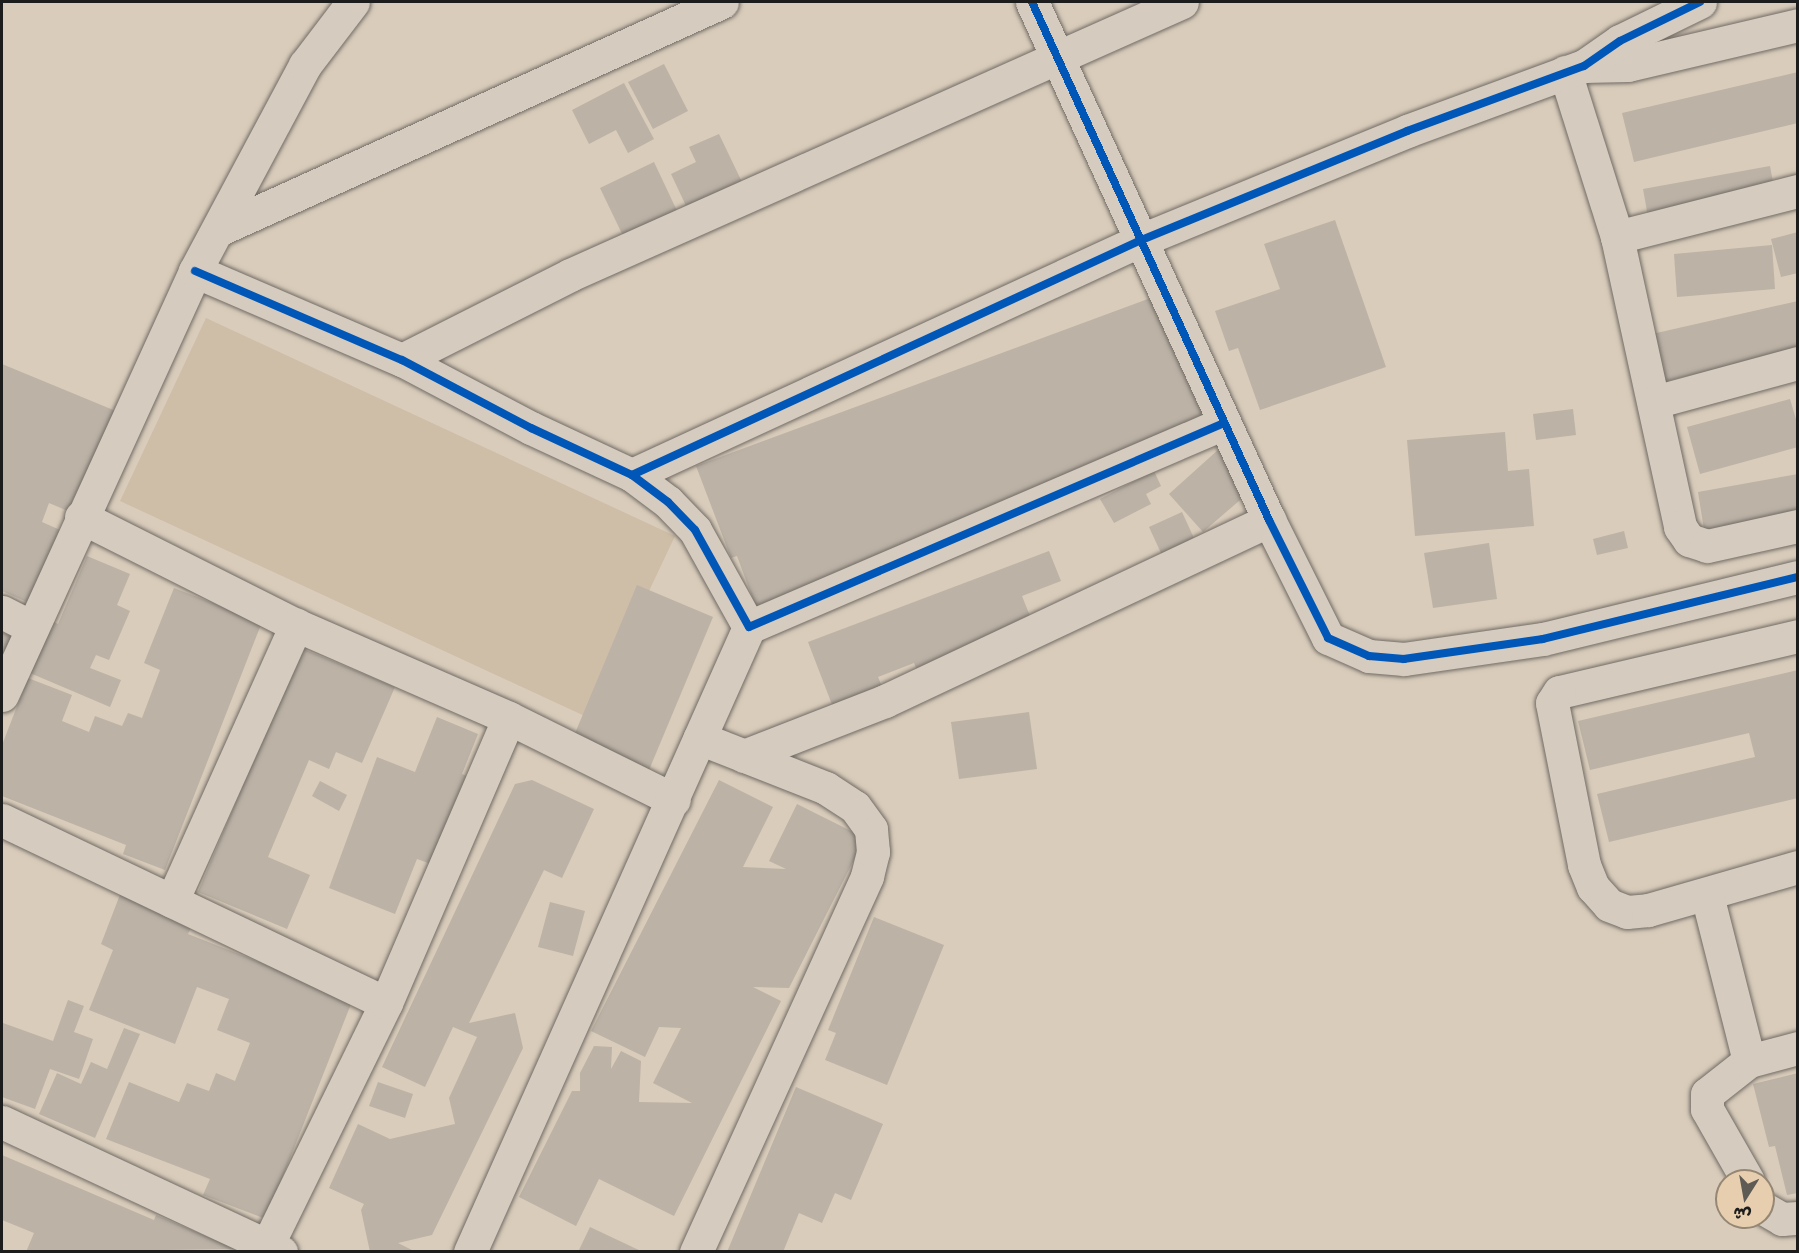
<!DOCTYPE html>
<html>
<head>
<meta charset="utf-8">
<style>
	body { margin:0 }
	#map { position:relative; width:1799px; height:1253px; overflow:hidden; background:#d9ccbb; font-family:Mali,"Playpen Sans Arabic",sans-serif }
	div>[style] { position:absolute }
	.green>* { inset:0; background:#cebda7 }
	.building>* { inset:0; background:#bcb2a6 }
	.roads { filter:drop-shadow(0 0 2px #716b64) drop-shadow(0 0 2px #716b64) }
	.minor>* { height:33px; margin:-16.5px; padding:0 16.5px; transform-origin:16.5px; border-radius:16.5px; background:#d5cbbf }
	.cycleway>* { height:8px; margin:-4px; padding:0 4px; transform-origin:4px; border-radius:4px; background:#0057b8 }
	span { translate:-50% -50%; white-space:nowrap; text-align:center; line-height:1.15; -webkit-text-stroke:6px #e6ceae; paint-order:stroke }
	.frame { position:absolute; inset:0; border:3px solid #1c1c1c; pointer-events:none }
	.north { position:absolute; left:1715px; top:1169px; width:60px; height:60px; box-sizing:border-box; background:#e6ceae; border:2px solid #958774; border-radius:50%; rotate:191deg; font-size:16px; font-weight:700; line-height:24px; text-align:center; color:#1c1c1c }
	.north::after { content:''; display:block; margin:auto; width:21px; height:27px; background:#5e5a54; clip-path:polygon(50% 0,100% 100%,50% 72%,0 100%) }
</style>
</head>
<body>
<div id="map">
	<div class="green">
		<div style="clip-path:polygon(206px 318px,675px 536px,589px 718px,120px 501px)"></div>
	</div>
	<div class="building">
		<div style="clip-path:polygon(664px 64px,688px 111px,653px 129px,628px 82px)"></div>
		<div style="clip-path:polygon(1798px 72px,1798px 123px,1634px 162px,1622px 113px)"></div>
		<div style="clip-path:polygon(624px 83px,654px 139px,628px 153px,616px 130px,589px 144px,572px 110px)"></div>
		<div style="clip-path:polygon(719px 134px,742px 182px,687px 208px,671px 174px,696px 162px,689px 147px)"></div>
		<div style="clip-path:polygon(654px 162px,679px 215px,625px 240px,600px 188px)"></div>
		<div style="clip-path:polygon(1770px 166px,1778px 209px,1652px 239px,1643px 189px)"></div>
		<div style="clip-path:polygon(1335px 220px,1386px 367px,1260px 410px,1238px 348px,1229px 351px,1215px 311px,1280px 289px,1264px 244px)"></div>
		<div style="clip-path:polygon(1798px 232px,1798px 273px,1781px 277px,1771px 239px)"></div>
		<div style="clip-path:polygon(1772px 245px,1775px 289px,1677px 297px,1674px 254px)"></div>
		<div style="clip-path:polygon(1156px 296px,1216px 441px,757px 610px,737px 556px,731px 558px,696px 466px)"></div>
		<div style="clip-path:polygon(1798px 301px,1798px 349px,1663px 382px,1652px 334px)"></div>
		<div style="clip-path:polygon(2px 364px,123px 414px,80px 516px,49px 503px,42px 522px,67px 533px,36px 606px,2px 591px)"></div>
		<div style="clip-path:polygon(1790px 399px,1798px 426px,1798px 447px,1700px 474px,1687px 427px)"></div>
		<div style="clip-path:polygon(1573px 409px,1576px 435px,1536px 440px,1533px 414px)"></div>
		<div style="clip-path:polygon(1505px 432px,1508px 471px,1529px 469px,1534px 526px,1415px 536px,1407px 440px)"></div>
		<div style="clip-path:polygon(1219px 449px,1254px 488px,1203px 532px,1169px 494px)"></div>
		<div style="clip-path:polygon(1154px 471px,1161px 486px,1146px 494px,1151px 504px,1114px 523px,1100px 499px)"></div>
		<div style="clip-path:polygon(1798px 474px,1798px 526px,1706px 542px,1698px 492px)"></div>
		<div style="clip-path:polygon(1182px 512px,1199px 549px,1166px 564px,1149px 527px)"></div>
		<div style="clip-path:polygon(1624px 531px,1628px 548px,1597px 555px,1593px 539px)"></div>
		<div style="clip-path:polygon(1489px 543px,1497px 599px,1433px 608px,1424px 553px)"></div>
		<div style="clip-path:polygon(1049px 551px,1061px 581px,1022px 596px,1036px 631px,919px 675px,914px 663px,878px 677px,886px 696px,836px 715px,808px 642px)"></div>
		<div style="clip-path:polygon(87px 556px,130px 574px,117px 605px,130px 611px,109px 660px,96px 655px,90px 668px,121px 680px,110px 707px,30px 673px,52px 621px,58px 624px)"></div>
		<div style="clip-path:polygon(637px 585px,713px 617px,644px 782px,568px 750px)"></div>
		<div style="clip-path:polygon(174px 588px,262px 622px,165px 870px,123px 854px,126px 845px,2px 796px,2px 745px,28px 678px,72px 695px,62px 721px,89px 732px,95px 716px,122px 726px,128px 713px,142px 718px,160px 670px,144px 663px)"></div>
		<div style="clip-path:polygon(2px 632px,20px 640px,2px 684px)"></div>
		<div style="clip-path:polygon(301px 648px,395px 687px,362px 763px,336px 752px,329px 769px,309px 760px,268px 857px,310px 875px,287px 929px,198px 892px)"></div>
		<div style="clip-path:polygon(1798px 670px,1798px 798px,1609px 842px,1597px 794px,1755px 757px,1749px 733px,1590px 770px,1578px 721px)"></div>
		<div style="clip-path:polygon(1029px 712px,1037px 769px,959px 779px,951px 722px)"></div>
		<div style="clip-path:polygon(437px 717px,478px 734px,462px 774px,467px 776px,431px 864px,417px 859px,395px 914px,329px 888px,377px 757px,415px 772px)"></div>
		<div style="clip-path:polygon(532px 780px,594px 809px,562px 878px,544px 870px,469px 1023px,515px 1013px,523px 1048px,432px 1235px,398px 1243px,416px 1252px,370px 1252px,361px 1210px,364px 1204px,329px 1188px,358px 1124px,390px 1139px,455px 1124px,449px 1098px,477px 1037px,453px 1027px,425px 1087px,382px 1067px,515px 784px)"></div>
		<div style="clip-path:polygon(719px 780px,773px 807px,743px 867px,786px 869px,769px 861px,797px 804px,865px 838px,789px 988px,753px 987px,781px 1001px,674px 1216px,599px 1179px,576px 1226px,519px 1197px,572px 1091px,580px 1091px,580px 1073px,594px 1046px,612px 1047px,611px 1069px,621px 1051px,641px 1061px,639px 1102px,692px 1103px,653px 1083px,681px 1028px,659px 1027px,645px 1057px,591px 1031px)"></div>
		<div style="clip-path:polygon(320px 781px,347px 795px,339px 811px,312px 796px)"></div>
		<div style="clip-path:polygon(121px 892px,194px 921px,188px 934px,353px 999px,266px 1219px,203px 1195px,210px 1179px,106px 1139px,129px 1082px,179px 1102px,187px 1083px,209px 1091px,216px 1073px,235px 1081px,250px 1043px,217px 1030px,229px 999px,197px 987px,175px 1044px,89px 1010px,113px 950px,101px 944px)"></div>
		<div style="clip-path:polygon(550px 902px,585px 911px,573px 956px,538px 947px)"></div>
		<div style="clip-path:polygon(874px 917px,944px 945px,887px 1085px,825px 1060px,836px 1033px,828px 1030px)"></div>
		<div style="clip-path:polygon(68px 1000px,84px 1006px,74px 1032px,93px 1039px,79px 1079px,50px 1069px,35px 1109px,2px 1097px,3px 1023px,53px 1041px)"></div>
		<div style="clip-path:polygon(124px 1028px,140px 1034px,95px 1138px,39px 1114px,57px 1073px,81px 1084px,91px 1062px,107px 1069px)"></div>
		<div style="clip-path:polygon(1798px 1073px,1798px 1193px,1787px 1195px,1775px 1146px,1769px 1147px,1753px 1084px)"></div>
		<div style="clip-path:polygon(378px 1082px,413px 1094px,405px 1118px,369px 1106px)"></div>
		<div style="clip-path:polygon(796px 1087px,883px 1124px,851px 1200px,835px 1193px,822px 1223px,799px 1213px,783px 1252px,727px 1252px)"></div>
		<div style="clip-path:polygon(2px 1155px,154px 1220px,156px 1215px,236px 1249px,26px 1252px,34px 1233px,2px 1220px)"></div>
		<div style="clip-path:polygon(590px 1227px,643px 1252px,578px 1252px)"></div>
	</div>
	<div class="roads">
		<div class="minor">
			<div style="left:1032px;top:2px;width:570px;rotate:65.41deg"></div>
			<div style="left:1269px;top:520px;width:132px;rotate:63.4deg"></div>
			<div style="left:1328px;top:638px;width:45px;rotate:23.7deg"></div>
			<div style="left:1369px;top:656px;width:35px;rotate:5deg"></div>
			<div style="left:1404px;top:659px;width:140px;rotate:-8.2deg"></div>
			<div style="left:1543px;top:639px;width:262px;rotate:-13.7deg"></div>
			<div style="left:1584px;top:66px;width:44px;rotate:-1.3deg"></div>
			<div style="left:1628px;top:65px;width:175px;rotate:-13.2deg"></div>
			<div style="left:1565px;top:72px;width:173px;rotate:72.5deg"></div>
			<div style="left:1617px;top:237px;width:297px;rotate:77.7deg"></div>
			<div style="left:1680px;top:527px;width:16px;rotate:55deg"></div>
			<div style="left:1689px;top:540px;width:19px;rotate:18deg"></div>
			<div style="left:1707px;top:546px;width:93px;rotate:-12.4deg"></div>
			<div style="left:218px;top:230px;width:553px;rotate:-24.34deg"></div>
			<div style="left:1617px;top:237px;width:187px;rotate:-14.3deg"></div>
			<div style="left:195px;top:271px;width:225px;rotate:23.3deg"></div>
			<div style="left:402px;top:360px;width:146px;rotate:27.8deg"></div>
			<div style="left:531px;top:428px;width:111px;rotate:25deg"></div>
			<div style="left:632px;top:475px;width:45px;rotate:36.9deg"></div>
			<div style="left:668px;top:502px;width:39px;rotate:46deg"></div>
			<div style="left:695px;top:530px;width:111px;rotate:60.9deg"></div>
			<div style="left:749px;top:627px;width:517px;rotate:-23.24deg"></div>
			<div style="left:402px;top:360px;width:188px;rotate:-26.8deg"></div>
			<div style="left:570px;top:275px;width:670px;rotate:-24.04deg"></div>
			<div style="left:1654px;top:402px;width:149px;rotate:-15.2deg"></div>
			<div style="left:632px;top:475px;width:558px;rotate:-24.78deg"></div>
			<div style="left:1139px;top:241px;width:290px;rotate:-22.3deg"></div>
			<div style="left:1407px;top:131px;width:189px;rotate:-20.2deg"></div>
			<div style="left:1584px;top:66px;width:44px;rotate:-34.8deg"></div>
			<div style="left:1620px;top:41px;width:89px;rotate:-26deg"></div>
			<div style="left:81px;top:517px;width:241px;rotate:26.7deg"></div>
			<div style="left:296px;top:625px;width:232px;rotate:23.6deg"></div>
			<div style="left:509px;top:718px;width:184px;rotate:26.4deg"></div>
			<div style="left:2px;top:612px;width:34px;rotate:27deg"></div>
			<div style="left:1798px;top:636px;width:245px;rotate:166.8deg"></div>
			<div style="left:1559px;top:692px;width:13px;rotate:122deg"></div>
			<div style="left:1552px;top:703px;width:165px;rotate:78.8deg"></div>
			<div style="left:1584px;top:865px;width:24px;rotate:68deg"></div>
			<div style="left:1593px;top:887px;width:24px;rotate:48deg"></div>
			<div style="left:1609px;top:905px;width:19px;rotate:21deg"></div>
			<div style="left:1627px;top:912px;width:21px;rotate:-5deg"></div>
			<div style="left:1648px;top:910px;width:156px;rotate:-16deg"></div>
			<div style="left:2px;top:695px;width:466px;rotate:-65.5deg"></div>
			<div style="left:195px;top:271px;width:234px;rotate:-61.9deg"></div>
			<div style="left:305px;top:65px;width:79px;rotate:-52.7deg"></div>
			<div style="left:744px;top:756px;width:151px;rotate:-21.3deg"></div>
			<div style="left:885px;top:701px;width:425px;rotate:-25.2deg"></div>
			<div style="left:2px;top:820px;width:425px;rotate:25.5deg"></div>
			<div style="left:1707px;top:895px;width:171px;rotate:75.8deg"></div>
			<div style="left:172px;top:901px;width:303px;rotate:-65.8deg"></div>
			<div style="left:2px;top:1122px;width:308px;rotate:25deg"></div>
			<div style="left:1748px;top:1181px;width:83px;rotate:-119.7deg"></div>
			<div style="left:1707px;top:1109px;width:15px;rotate:-90deg"></div>
			<div style="left:1707px;top:1094px;width:53px;rotate:-38.2deg"></div>
			<div style="left:1749px;top:1061px;width:51px;rotate:-14.9deg"></div>
			<div style="left:1763px;top:1208px;width:22px;rotate:30deg"></div>
			<div style="left:1782px;top:1219px;width:16px;rotate:-4deg"></div>
			<div style="left:264px;top:1252px;width:277px;rotate:-63.9deg"></div>
			<div style="left:386px;top:1003px;width:310px;rotate:-66.7deg"></div>
			<div style="left:470px;top:1252px;width:684px;rotate:-65.94deg"></div>
			<div style="left:696px;top:1252px;width:413px;rotate:-65.5deg"></div>
			<div style="left:867px;top:876px;width:25px;rotate:-76deg"></div>
			<div style="left:873px;top:852px;width:23px;rotate:-95deg"></div>
			<div style="left:871px;top:829px;width:27px;rotate:-126deg"></div>
			<div style="left:855px;top:807px;width:35px;rotate:-147deg"></div>
			<div style="left:826px;top:788px;width:136px;rotate:-158.5deg"></div>
		</div>
	</div>
	<div class="cycleway">
		<div style="left:1032px;top:2px;width:570px;rotate:65.41deg"></div>
		<div style="left:1269px;top:520px;width:132px;rotate:63.4deg"></div>
		<div style="left:1328px;top:638px;width:45px;rotate:23.7deg"></div>
		<div style="left:1369px;top:656px;width:35px;rotate:5deg"></div>
		<div style="left:1404px;top:659px;width:140px;rotate:-8.2deg"></div>
		<div style="left:1543px;top:639px;width:262px;rotate:-13.7deg"></div>
		<div style="left:195px;top:271px;width:225px;rotate:23.3deg"></div>
		<div style="left:402px;top:360px;width:146px;rotate:27.8deg"></div>
		<div style="left:531px;top:428px;width:111px;rotate:25deg"></div>
		<div style="left:632px;top:475px;width:45px;rotate:36.9deg"></div>
		<div style="left:668px;top:502px;width:39px;rotate:46deg"></div>
		<div style="left:695px;top:530px;width:111px;rotate:60.9deg"></div>
		<div style="left:749px;top:627px;width:517px;rotate:-23.24deg"></div>
		<div style="left:632px;top:475px;width:558px;rotate:-24.78deg"></div>
		<div style="left:1139px;top:241px;width:290px;rotate:-22.3deg"></div>
		<div style="left:1407px;top:131px;width:189px;rotate:-20.2deg"></div>
		<div style="left:1584px;top:66px;width:44px;rotate:-34.8deg"></div>
		<div style="left:1620px;top:41px;width:89px;rotate:-26deg"></div>
	</div>
	<div class="frame"></div>
	<div class="north">ش</div>
</div>
</body>
</html>
